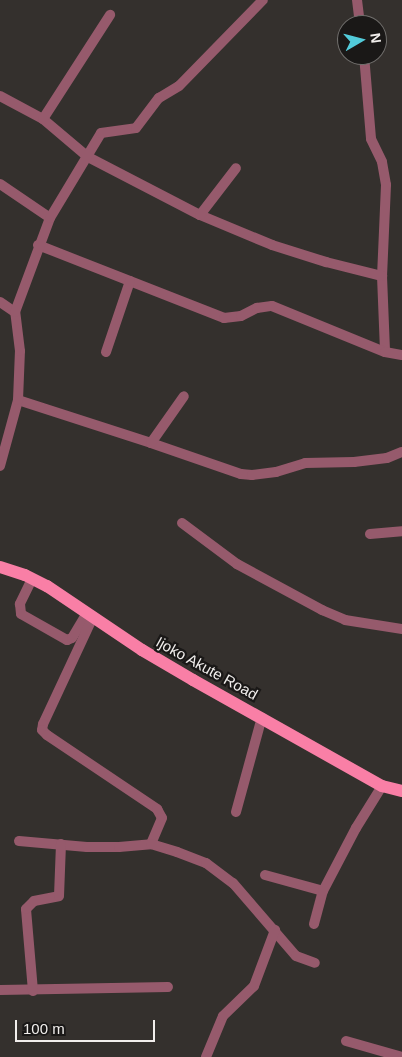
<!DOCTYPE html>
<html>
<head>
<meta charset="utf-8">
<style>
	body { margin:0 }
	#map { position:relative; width:402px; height:1057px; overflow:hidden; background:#34302d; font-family:Arial,sans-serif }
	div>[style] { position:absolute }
	.minor>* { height:10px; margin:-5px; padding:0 5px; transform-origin:5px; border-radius:5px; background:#965a6c }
	.major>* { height:12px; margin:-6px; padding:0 6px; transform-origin:6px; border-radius:6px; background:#f97fa6 }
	span { translate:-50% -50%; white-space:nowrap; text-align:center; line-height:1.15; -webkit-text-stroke:4.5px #1a1817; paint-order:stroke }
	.street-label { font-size:15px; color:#f1eeec }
	.north { position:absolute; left:337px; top:15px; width:50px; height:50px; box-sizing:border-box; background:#1a1817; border:1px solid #706e6c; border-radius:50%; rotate:82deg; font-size:14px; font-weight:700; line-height:20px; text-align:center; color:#f1eeec }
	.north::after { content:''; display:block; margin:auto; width:18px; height:22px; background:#52cbda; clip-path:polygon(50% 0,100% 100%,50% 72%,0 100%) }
	.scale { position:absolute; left:15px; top:1020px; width:140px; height:22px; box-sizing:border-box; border:2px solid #f1eeec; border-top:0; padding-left:6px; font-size:15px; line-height:18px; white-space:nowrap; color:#f1eeec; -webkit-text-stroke:4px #1a1817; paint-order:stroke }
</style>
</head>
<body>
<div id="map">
	<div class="minor">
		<div style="left:357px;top:0;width:25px;rotate:83deg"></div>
		<div style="left:364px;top:55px;width:84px;rotate:85.2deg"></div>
		<div style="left:371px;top:139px;width:25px;rotate:64deg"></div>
		<div style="left:382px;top:162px;width:23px;rotate:80deg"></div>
		<div style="left:386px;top:185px;width:91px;rotate:92.5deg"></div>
		<div style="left:382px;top:276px;width:76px;rotate:87.7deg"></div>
		<div style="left:0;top:96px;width:49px;rotate:28.1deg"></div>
		<div style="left:43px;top:119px;width:59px;rotate:40.2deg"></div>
		<div style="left:88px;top:157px;width:126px;rotate:27.4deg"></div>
		<div style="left:200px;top:215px;width:78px;rotate:22.6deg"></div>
		<div style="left:272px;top:245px;width:57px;rotate:17.5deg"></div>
		<div style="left:326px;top:262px;width:58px;rotate:14deg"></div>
		<div style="left:43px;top:119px;width:124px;rotate:-57.2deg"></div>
		<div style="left:0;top:184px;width:60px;rotate:34.2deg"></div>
		<div style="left:200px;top:215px;width:59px;rotate:-52.5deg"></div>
		<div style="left:38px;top:245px;width:200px;rotate:21.4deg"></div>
		<div style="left:224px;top:318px;width:17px;rotate:-7deg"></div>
		<div style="left:241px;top:316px;width:18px;rotate:-27deg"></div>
		<div style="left:257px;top:308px;width:15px;rotate:-8deg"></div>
		<div style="left:272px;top:306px;width:122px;rotate:22.2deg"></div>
		<div style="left:385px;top:352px;width:17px;rotate:10deg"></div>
		<div style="left:0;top:302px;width:18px;rotate:34deg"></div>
		<div style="left:106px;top:352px;width:75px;rotate:-71.3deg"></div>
		<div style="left:18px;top:400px;width:140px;rotate:17.9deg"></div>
		<div style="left:151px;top:443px;width:95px;rotate:19deg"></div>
		<div style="left:241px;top:474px;width:11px;rotate:5deg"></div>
		<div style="left:252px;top:475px;width:24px;rotate:-7deg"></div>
		<div style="left:276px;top:472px;width:30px;rotate:-17deg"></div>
		<div style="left:305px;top:463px;width:49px;rotate:-1.2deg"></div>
		<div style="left:354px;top:462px;width:33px;rotate:-7deg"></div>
		<div style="left:387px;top:458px;width:16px;rotate:-22deg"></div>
		<div style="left:151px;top:443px;width:57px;rotate:-54.9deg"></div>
		<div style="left:0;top:466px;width:68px;rotate:-74.7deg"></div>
		<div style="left:18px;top:400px;width:49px;rotate:-87.7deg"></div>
		<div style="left:20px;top:351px;width:39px;rotate:-97deg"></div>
		<div style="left:15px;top:312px;width:100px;rotate:-69.6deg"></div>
		<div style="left:50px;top:218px;width:99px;rotate:-59deg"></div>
		<div style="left:101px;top:133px;width:35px;rotate:-8deg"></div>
		<div style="left:136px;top:128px;width:38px;rotate:-53deg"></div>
		<div style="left:159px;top:98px;width:23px;rotate:-31deg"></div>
		<div style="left:179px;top:86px;width:120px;rotate:-45.7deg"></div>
		<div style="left:182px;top:523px;width:69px;rotate:36.7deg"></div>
		<div style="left:237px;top:564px;width:97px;rotate:28.4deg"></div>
		<div style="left:322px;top:610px;width:25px;rotate:23deg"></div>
		<div style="left:345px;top:620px;width:58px;rotate:9deg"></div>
		<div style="left:370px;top:534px;width:32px;rotate:-5deg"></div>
		<div style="left:32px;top:579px;width:28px;rotate:116deg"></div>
		<div style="left:20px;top:604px;width:10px;rotate:84deg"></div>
		<div style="left:21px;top:614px;width:53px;rotate:29.5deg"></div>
		<div style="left:67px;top:640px;width:5px;rotate:-22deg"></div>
		<div style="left:72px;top:638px;width:29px;rotate:-59deg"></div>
		<div style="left:93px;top:617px;width:118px;rotate:115deg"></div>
		<div style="left:43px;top:724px;width:6px;rotate:99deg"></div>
		<div style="left:42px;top:730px;width:7px;rotate:45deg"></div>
		<div style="left:47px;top:735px;width:133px;rotate:33.9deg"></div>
		<div style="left:157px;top:809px;width:10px;rotate:61deg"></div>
		<div style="left:162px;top:818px;width:28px;rotate:113deg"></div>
		<div style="left:236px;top:812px;width:98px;rotate:-74.7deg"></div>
		<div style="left:19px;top:841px;width:68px;rotate:5deg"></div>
		<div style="left:87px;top:847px;width:32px"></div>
		<div style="left:119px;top:847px;width:32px;rotate:-5deg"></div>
		<div style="left:151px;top:844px;width:27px;rotate:17deg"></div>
		<div style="left:177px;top:852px;width:31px;rotate:21deg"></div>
		<div style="left:206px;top:863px;width:34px;rotate:37deg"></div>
		<div style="left:233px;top:883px;width:96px;rotate:49.2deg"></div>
		<div style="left:296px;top:956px;width:20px;rotate:20deg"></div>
		<div style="left:265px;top:875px;width:60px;rotate:15.4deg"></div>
		<div style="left:314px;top:924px;width:34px;rotate:-75deg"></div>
		<div style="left:323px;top:891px;width:71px;rotate:-62.4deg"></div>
		<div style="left:356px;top:828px;width:49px;rotate:-58.2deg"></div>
		<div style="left:0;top:990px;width:168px;rotate:-1deg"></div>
		<div style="left:33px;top:991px;width:82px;rotate:-94.9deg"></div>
		<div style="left:26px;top:909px;width:11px;rotate:-45deg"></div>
		<div style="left:34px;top:901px;width:25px;rotate:-11deg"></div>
		<div style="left:59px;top:896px;width:52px;rotate:-87.8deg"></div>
		<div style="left:346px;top:1041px;width:58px;rotate:15.9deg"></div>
		<div style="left:206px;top:1057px;width:44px;rotate:-67.5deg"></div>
		<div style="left:223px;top:1016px;width:43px;rotate:-44.1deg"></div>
		<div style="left:254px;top:986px;width:60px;rotate:-69.4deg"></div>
	</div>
	<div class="major">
		<div style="left:0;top:567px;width:26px;rotate:18deg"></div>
		<div style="left:25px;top:575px;width:25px;rotate:27deg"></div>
		<div style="left:47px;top:586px;width:115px;rotate:34deg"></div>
		<div style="left:142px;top:650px;width:59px;rotate:30.5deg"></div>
		<div style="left:193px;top:680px;width:217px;rotate:29.3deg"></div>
		<div style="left:382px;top:786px;width:21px;rotate:14deg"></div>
	</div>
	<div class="street-label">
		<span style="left:207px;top:668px;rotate:29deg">Ijoko Akute Road</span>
	</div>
	<div class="north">N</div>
	<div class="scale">100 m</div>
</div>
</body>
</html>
